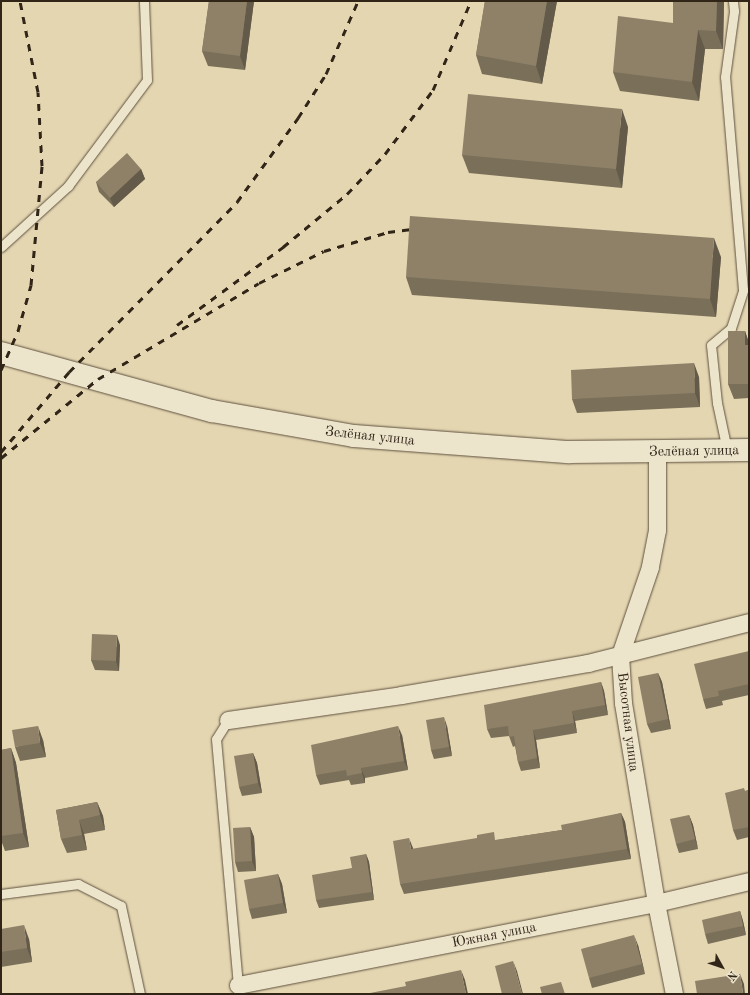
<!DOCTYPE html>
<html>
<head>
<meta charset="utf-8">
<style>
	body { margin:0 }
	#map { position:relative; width:750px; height:995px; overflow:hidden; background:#e4d6b1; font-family:"Old Standard TT",serif }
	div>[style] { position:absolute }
	.roads { filter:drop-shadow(0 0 1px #5e513e) drop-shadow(0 0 1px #5e513e) }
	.lane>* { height:9px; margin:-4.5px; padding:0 4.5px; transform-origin:4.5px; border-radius:4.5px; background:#ede4cc }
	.street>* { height:17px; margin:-8.5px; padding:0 8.5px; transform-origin:8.5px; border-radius:8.5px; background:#ede4cc }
	.secondary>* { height:22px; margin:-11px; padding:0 11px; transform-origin:11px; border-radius:11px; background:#ede4cc }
	.rail>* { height:3px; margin-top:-1.5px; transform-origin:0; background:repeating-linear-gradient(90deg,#312518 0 7px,transparent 0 14px) }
	.wall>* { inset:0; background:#7a6f59 }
	.shaded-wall>* { inset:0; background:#635a49 }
	.building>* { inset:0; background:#8e8168 }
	span { translate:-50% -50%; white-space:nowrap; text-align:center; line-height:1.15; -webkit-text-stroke:3px #ede4cc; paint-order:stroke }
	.street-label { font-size:14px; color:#312518 }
	.frame { position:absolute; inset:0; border:2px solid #312518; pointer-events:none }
	.north { position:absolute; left:702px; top:947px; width:40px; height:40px; -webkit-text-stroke:3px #ede4cc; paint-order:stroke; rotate:130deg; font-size:11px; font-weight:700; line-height:16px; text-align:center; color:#312518 }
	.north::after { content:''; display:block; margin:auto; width:14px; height:18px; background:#312518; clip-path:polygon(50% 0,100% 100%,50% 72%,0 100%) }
</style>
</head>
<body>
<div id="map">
	<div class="roads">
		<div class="lane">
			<div style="left:1px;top:247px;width:91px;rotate:-42.3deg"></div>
			<div style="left:68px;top:186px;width:132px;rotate:-53.3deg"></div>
			<div style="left:147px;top:80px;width:79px;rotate:-92.2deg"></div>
			<div style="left:727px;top:450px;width:48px;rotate:-102deg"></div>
			<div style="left:717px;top:403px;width:58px;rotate:-95.9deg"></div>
			<div style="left:711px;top:345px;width:26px;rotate:-40deg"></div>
			<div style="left:731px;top:328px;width:40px;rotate:-72deg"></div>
			<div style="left:743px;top:290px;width:214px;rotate:-94.8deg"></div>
			<div style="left:725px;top:77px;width:67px;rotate:-82.2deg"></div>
			<div style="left:734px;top:11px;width:10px;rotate:-96deg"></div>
			<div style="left:228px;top:720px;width:22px;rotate:122deg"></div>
			<div style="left:216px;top:739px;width:247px;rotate:84.9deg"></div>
			<div style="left:1px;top:894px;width:78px;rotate:-7.4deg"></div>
			<div style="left:78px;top:884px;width:48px;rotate:27.1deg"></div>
			<div style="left:121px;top:906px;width:90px;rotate:77.8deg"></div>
		</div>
		<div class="street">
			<div style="left:657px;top:451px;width:79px;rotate:90deg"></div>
			<div style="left:657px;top:530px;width:38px;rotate:101deg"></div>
			<div style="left:650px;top:567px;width:93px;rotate:108.8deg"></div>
			<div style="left:620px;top:655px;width:48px;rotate:86.4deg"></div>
			<div style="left:623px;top:703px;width:203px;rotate:80.6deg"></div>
			<div style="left:656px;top:903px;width:93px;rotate:78.8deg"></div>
			<div style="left:228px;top:720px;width:175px;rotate:-8.2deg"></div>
			<div style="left:401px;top:695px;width:190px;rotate:-9.7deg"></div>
			<div style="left:588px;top:663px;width:166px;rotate:-14.3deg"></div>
			<div style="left:238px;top:985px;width:426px;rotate:-11.1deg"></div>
			<div style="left:656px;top:903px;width:96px;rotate:-13.3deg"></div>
		</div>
		<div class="secondary">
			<div style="left:1px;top:353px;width:219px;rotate:15.4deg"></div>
			<div style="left:212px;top:411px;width:144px;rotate:10deg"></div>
			<div style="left:354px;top:436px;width:216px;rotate:4.3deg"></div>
			<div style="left:569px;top:452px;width:180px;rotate:-0.6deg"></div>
		</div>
	</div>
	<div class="rail">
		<div style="left:177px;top:325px;width:132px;rotate:-36.3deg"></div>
		<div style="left:283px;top:247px;width:83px;rotate:-39.6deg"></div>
		<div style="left:347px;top:194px;width:55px;rotate:-46.5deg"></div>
		<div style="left:385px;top:154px;width:80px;rotate:-53.1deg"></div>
		<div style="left:433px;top:90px;width:97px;rotate:-66.9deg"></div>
		<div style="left:1px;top:370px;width:43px;rotate:-66.4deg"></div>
		<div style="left:18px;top:331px;width:48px;rotate:-74.2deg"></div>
		<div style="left:31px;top:285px;width:120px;rotate:-84.7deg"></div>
		<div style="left:42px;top:166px;width:74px;rotate:-93.1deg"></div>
		<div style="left:38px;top:92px;width:93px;rotate:-101.2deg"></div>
		<div style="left:1px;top:452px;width:105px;rotate:-49.6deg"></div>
		<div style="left:69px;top:372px;width:239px;rotate:-45.3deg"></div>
		<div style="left:237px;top:202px;width:104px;rotate:-54deg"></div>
		<div style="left:298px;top:118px;width:52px;rotate:-57.5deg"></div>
		<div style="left:326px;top:74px;width:80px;rotate:-66.3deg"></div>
		<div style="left:1px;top:458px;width:125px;rotate:-39.2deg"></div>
		<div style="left:98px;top:379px;width:187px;rotate:-30.8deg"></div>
		<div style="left:259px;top:283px;width:72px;rotate:-26.2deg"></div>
		<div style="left:324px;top:251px;width:67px;rotate:-16.5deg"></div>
		<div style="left:388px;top:232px;width:32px;rotate:-7deg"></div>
	</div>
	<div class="wall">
		<div style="clip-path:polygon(209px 1px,254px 1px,245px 70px,208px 66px,202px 51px)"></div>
		<div style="clip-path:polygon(485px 1px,557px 1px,542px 84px,482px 74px,476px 55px)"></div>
		<div style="clip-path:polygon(673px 1px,724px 1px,723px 49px,705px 49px,699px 101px,620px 91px,613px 72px,673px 23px)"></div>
		<div style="clip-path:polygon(628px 127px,622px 188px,469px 173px,462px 155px)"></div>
		<div style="clip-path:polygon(141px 169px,145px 179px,114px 207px,99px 192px,96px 182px)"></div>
		<div style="clip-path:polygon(721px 257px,716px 317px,412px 295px,406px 277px)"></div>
		<div style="clip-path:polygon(745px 331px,749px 343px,749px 398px,734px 399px,728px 384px)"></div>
		<div style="clip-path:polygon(699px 377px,700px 407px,577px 413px,572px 399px)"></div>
		<div style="clip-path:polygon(120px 645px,119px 671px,95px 670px,91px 660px)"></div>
		<div style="clip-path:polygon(749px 651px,749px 695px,722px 701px,723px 705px,706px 709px,703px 699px)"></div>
		<div style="clip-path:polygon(658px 673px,662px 682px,671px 729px,651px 733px,647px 724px)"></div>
		<div style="clip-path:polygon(601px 682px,604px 691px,608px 715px,575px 721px,577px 733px,536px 740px,540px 768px,521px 771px,518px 762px,515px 746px,513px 747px,509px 736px,491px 738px,487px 729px)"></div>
		<div style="clip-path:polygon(447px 726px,452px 756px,434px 759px,431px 750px)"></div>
		<div style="clip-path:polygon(402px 735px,408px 770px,365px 778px,365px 783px,351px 785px,349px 780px,320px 785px,316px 775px)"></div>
		<div style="clip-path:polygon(43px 740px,46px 757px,20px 761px,15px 747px)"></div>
		<div style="clip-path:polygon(11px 748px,16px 763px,29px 847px,5px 851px,1px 840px,1px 750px)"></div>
		<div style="clip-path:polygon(253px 753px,257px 763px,262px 793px,242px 796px,239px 787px)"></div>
		<div style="clip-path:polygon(749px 790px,749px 837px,737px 840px,733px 830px,745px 791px)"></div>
		<div style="clip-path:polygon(97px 802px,103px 816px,105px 830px,84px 834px,87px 850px,67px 853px,61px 839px,56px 810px)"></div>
		<div style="clip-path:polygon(621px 813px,625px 822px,631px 859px,404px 894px,400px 884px,497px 840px,562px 830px)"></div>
		<div style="clip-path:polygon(689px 815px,693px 825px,698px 849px,679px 853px,676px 844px)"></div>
		<div style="clip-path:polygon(250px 827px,254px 837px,256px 871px,238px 872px,235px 862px)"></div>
		<div style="clip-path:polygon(366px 854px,369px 862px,374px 900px,319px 908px,316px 900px,352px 868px)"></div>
		<div style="clip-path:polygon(278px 874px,282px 884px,287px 913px,252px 919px,249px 909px)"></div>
		<div style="clip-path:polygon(740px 911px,743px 921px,746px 935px,708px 944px,705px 934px)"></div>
		<div style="clip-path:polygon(1px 929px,29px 939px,32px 962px,1px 967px)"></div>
		<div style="clip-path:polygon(638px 945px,645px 974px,592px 988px,589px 978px)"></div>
	</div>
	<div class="shaded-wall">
		<div style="clip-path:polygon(247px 1px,254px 1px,245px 70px,240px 56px)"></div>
		<div style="clip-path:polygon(547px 1px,557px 1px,542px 84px,536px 66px)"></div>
		<div style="clip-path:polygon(717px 1px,724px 1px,723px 49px,716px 31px)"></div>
		<div style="clip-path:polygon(698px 30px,705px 49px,699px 101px,692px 82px)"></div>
		<div style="clip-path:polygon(622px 109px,628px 127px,622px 188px,616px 169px)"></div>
		<div style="clip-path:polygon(141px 169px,145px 179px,114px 207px,110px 198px)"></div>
		<div style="clip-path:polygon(714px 238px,721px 257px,716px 317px,710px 299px)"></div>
		<div style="clip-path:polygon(745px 331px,749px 343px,749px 357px,745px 345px)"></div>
		<div style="clip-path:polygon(694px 363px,699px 377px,700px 407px,695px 393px)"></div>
		<div style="clip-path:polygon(117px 635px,120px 645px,119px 671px,116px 661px)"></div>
		<div style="clip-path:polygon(658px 673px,662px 682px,671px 729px,668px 719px)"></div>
		<div style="clip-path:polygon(601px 682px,604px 691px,608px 715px,605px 705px)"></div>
		<div style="clip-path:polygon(572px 711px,575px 721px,577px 733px,574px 723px)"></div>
		<div style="clip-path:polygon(444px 717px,447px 726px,452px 756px,449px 747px)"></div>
		<div style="clip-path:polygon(38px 726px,43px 740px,46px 757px,40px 743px)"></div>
		<div style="clip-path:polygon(398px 726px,402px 735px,408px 770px,404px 761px)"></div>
		<div style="clip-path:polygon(533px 730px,536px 740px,540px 768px,537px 758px)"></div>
		<div style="clip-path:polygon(11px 748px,16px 763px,29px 847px,23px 833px)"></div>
		<div style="clip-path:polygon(253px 753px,257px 763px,262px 793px,258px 783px)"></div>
		<div style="clip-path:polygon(361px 768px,365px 778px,365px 783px,362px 773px)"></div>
		<div style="clip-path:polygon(97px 802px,103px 816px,105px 830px,100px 815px)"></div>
		<div style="clip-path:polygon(621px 813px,625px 822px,631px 859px,627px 849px)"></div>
		<div style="clip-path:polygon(689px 815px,693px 825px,698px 849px,695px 839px)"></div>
		<div style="clip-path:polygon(79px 820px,84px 834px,87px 850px,82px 835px)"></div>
		<div style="clip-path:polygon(250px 827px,254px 837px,256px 871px,252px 861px)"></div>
		<div style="clip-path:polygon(409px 838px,413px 848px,414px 858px,411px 849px)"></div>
		<div style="clip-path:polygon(366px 854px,369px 862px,374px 900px,372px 892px)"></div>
		<div style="clip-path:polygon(278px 874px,282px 884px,287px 913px,283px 903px)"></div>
		<div style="clip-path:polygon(740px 911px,743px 921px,746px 935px,743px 926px)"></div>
		<div style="clip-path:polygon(24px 925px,29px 939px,32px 962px,27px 948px)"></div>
		<div style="clip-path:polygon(634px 935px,638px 945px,645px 974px,642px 964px)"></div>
		<div style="clip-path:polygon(513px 961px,517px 971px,523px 994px,522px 994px)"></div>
		<div style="clip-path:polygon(461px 970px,465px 980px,468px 994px,466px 994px)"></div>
		<div style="clip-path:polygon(740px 974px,744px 984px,745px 994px,743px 994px,743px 993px)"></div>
	</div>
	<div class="building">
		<div style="clip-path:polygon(209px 1px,247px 1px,240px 56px,202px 51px)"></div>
		<div style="clip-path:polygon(485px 1px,547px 1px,536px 66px,476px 55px)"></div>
		<div style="clip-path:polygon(673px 1px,717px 1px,716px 31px,698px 30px,692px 82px,613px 72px,618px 16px,673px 23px)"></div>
		<div style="clip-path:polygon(468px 94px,622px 109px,616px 169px,462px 155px)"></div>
		<div style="clip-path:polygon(127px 153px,141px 169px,110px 198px,96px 182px)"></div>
		<div style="clip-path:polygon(410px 216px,714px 238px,710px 299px,406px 277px)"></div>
		<div style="clip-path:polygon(728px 331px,745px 331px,745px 345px,749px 345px,749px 384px,728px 384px)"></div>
		<div style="clip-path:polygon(694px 363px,695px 393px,572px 399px,571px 370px)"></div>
		<div style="clip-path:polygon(92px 634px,117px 635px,116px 661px,91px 660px)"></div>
		<div style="clip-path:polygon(749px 651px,749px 684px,718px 691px,719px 696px,703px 699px,694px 664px)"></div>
		<div style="clip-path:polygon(658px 673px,668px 719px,647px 724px,638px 677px)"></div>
		<div style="clip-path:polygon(601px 682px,605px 705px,572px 711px,574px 723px,533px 730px,537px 758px,518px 762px,514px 736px,509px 737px,508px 726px,487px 729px,484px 705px)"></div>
		<div style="clip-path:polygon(444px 717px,449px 747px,431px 750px,426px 720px)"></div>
		<div style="clip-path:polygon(38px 726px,40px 743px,15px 747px,12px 730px)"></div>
		<div style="clip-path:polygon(398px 726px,404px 761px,361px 768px,362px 773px,347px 776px,346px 770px,316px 775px,311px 745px)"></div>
		<div style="clip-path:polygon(11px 748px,23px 833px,1px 836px,1px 750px)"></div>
		<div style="clip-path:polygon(253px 753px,258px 783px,239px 787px,234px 756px)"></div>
		<div style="clip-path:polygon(744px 788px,745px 791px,749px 790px,749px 827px,733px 830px,725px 793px)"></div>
		<div style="clip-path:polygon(97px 802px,100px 815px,79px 820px,82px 835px,61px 839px,56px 810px)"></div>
		<div style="clip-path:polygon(621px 813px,627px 849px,400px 884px,393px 841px,409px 838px,411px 849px,477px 838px,477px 835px,494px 832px,495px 840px,562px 830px,561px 825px)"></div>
		<div style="clip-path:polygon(689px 815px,695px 839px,676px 844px,670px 819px)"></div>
		<div style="clip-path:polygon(250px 827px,252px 861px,235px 862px,233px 828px)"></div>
		<div style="clip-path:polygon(366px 854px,372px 892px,316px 900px,312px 875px,352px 868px,350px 857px)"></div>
		<div style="clip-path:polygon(278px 874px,283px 903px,249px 909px,244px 880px)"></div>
		<div style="clip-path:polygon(740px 911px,743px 926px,705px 934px,702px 920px)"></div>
		<div style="clip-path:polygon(24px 925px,27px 948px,1px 952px,1px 929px)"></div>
		<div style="clip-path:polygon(634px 935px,642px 964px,589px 978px,581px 949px)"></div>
		<div style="clip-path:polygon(513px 961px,522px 994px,502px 994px,495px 966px)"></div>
		<div style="clip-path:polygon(461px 970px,466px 994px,365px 994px,406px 986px,405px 982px)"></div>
		<div style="clip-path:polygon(740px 974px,743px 993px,736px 994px,697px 994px,695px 981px)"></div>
		<div style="clip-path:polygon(561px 982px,565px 994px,542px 994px,540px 987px)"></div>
	</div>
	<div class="street-label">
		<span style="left:370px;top:436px;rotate:6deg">Зелёная улица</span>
		<span style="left:694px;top:451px;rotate:-1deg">Зелёная улица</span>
		<span style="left:628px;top:722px;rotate:83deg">Высотная улица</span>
		<span style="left:494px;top:935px;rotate:-11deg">Южная улица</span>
	</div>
	<div class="frame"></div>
	<div class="north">N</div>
</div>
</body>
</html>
